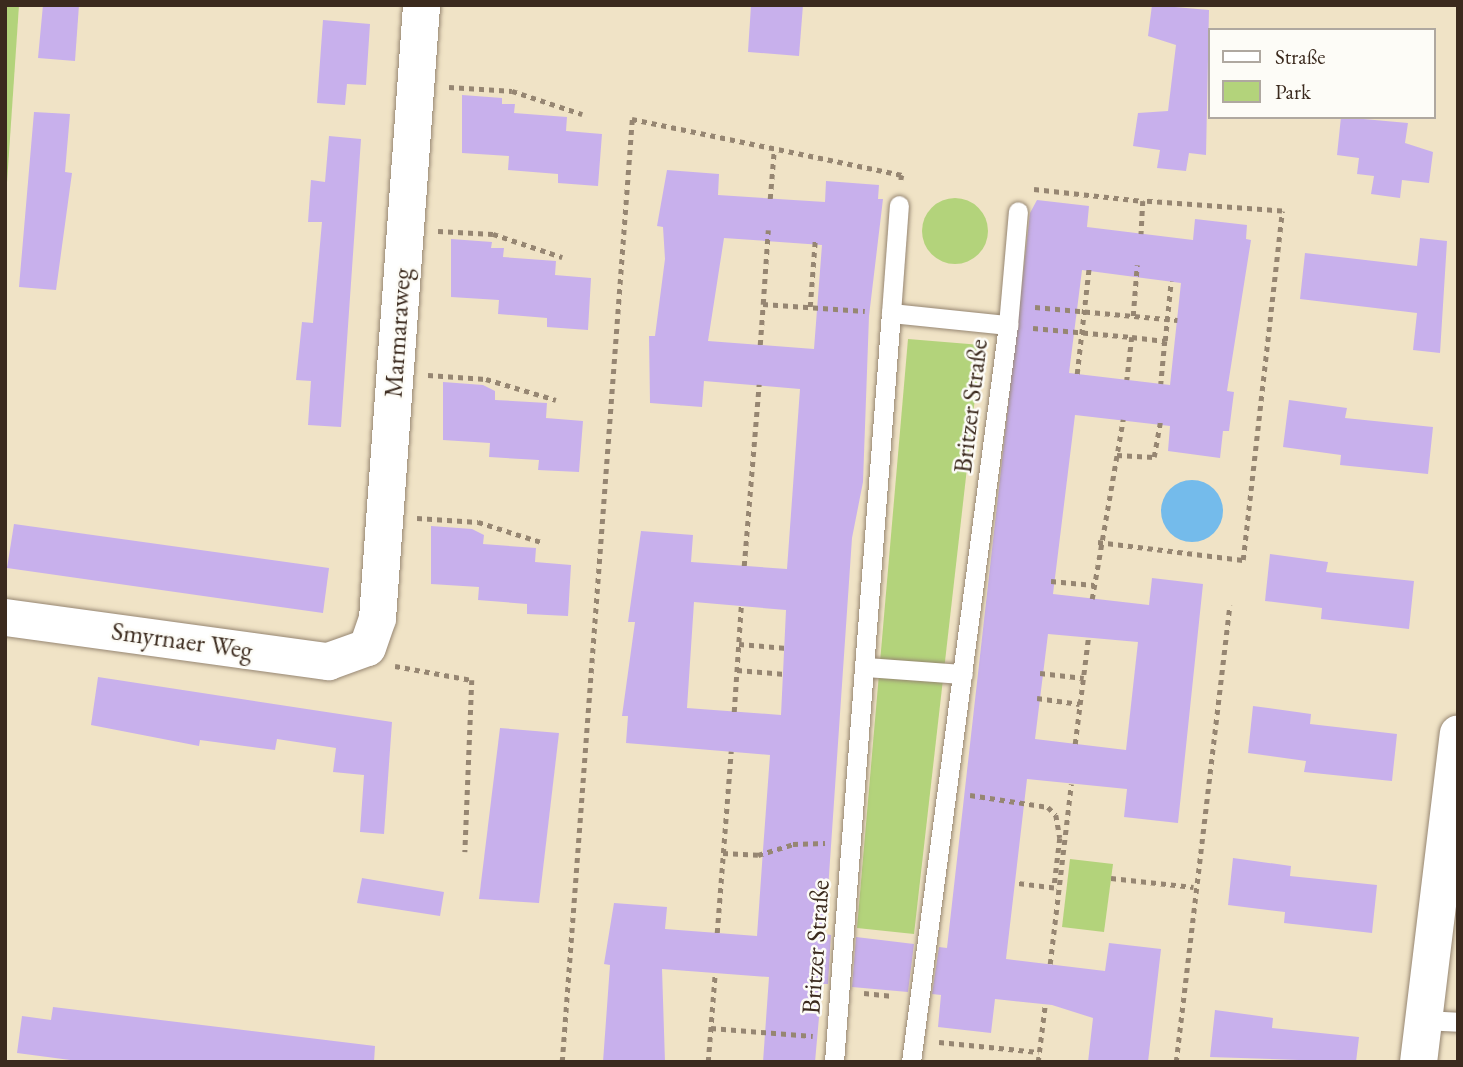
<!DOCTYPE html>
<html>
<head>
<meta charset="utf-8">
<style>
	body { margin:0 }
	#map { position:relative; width:1463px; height:1067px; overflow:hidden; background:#f0e3c6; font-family:"EB Garamond",serif }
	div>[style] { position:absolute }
	.green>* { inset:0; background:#b3d37b }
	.round { border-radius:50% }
	.water>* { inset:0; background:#74bbeb }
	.building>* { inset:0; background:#c8b0ec }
	.path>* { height:4.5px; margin-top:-2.25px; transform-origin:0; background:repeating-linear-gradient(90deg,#968672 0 5px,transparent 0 10px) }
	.roads { filter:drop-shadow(0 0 2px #968672) drop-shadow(0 0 2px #968672) }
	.service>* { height:19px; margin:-9.5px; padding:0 9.5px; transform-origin:9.5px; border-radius:9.5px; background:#fff }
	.minor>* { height:37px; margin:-18.5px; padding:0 18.5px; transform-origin:18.5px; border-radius:18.5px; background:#fff }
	span { translate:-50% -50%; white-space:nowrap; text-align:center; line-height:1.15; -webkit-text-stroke:5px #fdfcf7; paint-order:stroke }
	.street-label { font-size:26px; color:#3b2a1e }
	.frame { position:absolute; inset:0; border:7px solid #3b2a1e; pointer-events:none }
	.legend { position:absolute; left:1208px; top:28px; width:228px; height:91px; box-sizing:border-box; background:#fdfcf7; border:2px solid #afa8a0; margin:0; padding:9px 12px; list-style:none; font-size:21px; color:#3b2a1e }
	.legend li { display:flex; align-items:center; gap:14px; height:35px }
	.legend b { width:35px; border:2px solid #afa8a0 }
</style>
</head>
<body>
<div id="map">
	<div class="green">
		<div style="clip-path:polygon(5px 5px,19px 5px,5px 212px)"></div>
		<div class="round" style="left:922px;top:198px;width:66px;height:66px"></div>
		<div style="clip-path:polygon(908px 339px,981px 345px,914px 934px,857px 928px)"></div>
		<div style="clip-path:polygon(1070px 859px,1113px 864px,1104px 932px,1062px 927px)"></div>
	</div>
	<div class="water">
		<div class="round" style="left:1161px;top:480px;width:62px;height:62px"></div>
	</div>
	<div class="building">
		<div style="clip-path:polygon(43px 5px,79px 5px,75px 61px,38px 58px)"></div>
		<div style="clip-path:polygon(751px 5px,803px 5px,799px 56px,748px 52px)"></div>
		<div style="clip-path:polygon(1152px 5px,1209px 10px,1206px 155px,1189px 153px,1186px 171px,1157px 168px,1160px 150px,1133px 146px,1138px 113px,1168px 111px,1176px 45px,1148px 36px)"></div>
		<div style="clip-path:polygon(323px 20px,370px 24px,366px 85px,347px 84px,345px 105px,317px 103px)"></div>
		<div style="clip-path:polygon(462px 95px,502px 98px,502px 104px,515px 104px,514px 113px,567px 117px,566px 131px,602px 134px,598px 186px,558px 183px,558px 174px,508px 170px,509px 156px,462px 153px)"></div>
		<div style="clip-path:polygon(34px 112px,70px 114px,65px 172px,72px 173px,56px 290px,19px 287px)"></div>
		<div style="clip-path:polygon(1341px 117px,1408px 123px,1405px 143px,1433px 152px,1429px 183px,1402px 180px,1400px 198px,1371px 194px,1374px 176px,1357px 174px,1359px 158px,1337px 155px)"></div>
		<div style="clip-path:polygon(329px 136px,361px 139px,341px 427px,308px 425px,311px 381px,296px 380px,302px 322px,313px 323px,322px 222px,308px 222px,311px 180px,325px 182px)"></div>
		<div style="clip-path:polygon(evenodd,667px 170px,719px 174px,718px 195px,825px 202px,826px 181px,879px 185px,878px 199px,883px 199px,869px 316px,863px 482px,852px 538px,825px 934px,831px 935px,828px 984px,822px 984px,815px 1062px,763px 1062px,769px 977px,662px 969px,665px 1062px,603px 1062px,610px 965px,604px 964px,614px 903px,667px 907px,665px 929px,757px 936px,763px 850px,770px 755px,626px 743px,628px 716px,622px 716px,635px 622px,628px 622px,641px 531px,693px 535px,691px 562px,787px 569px,800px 389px,704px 381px,702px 407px,650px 403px,649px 336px,655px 336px,665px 259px,663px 227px,657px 226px,667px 170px,724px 238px,822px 245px,814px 349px,708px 341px,724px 238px,667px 170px,694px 602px,786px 610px,781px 715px,687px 708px,694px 602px)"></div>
		<div style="clip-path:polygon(evenodd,1037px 200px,1089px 206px,1087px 227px,1193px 240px,1195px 219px,1247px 225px,1246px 239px,1251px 240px,1227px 391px,1234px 392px,1229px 431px,1223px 431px,1220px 458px,1168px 451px,1170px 426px,1075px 415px,1053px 594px,1149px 605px,1152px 578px,1203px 584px,1178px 823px,1124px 817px,1127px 789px,1027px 779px,1006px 959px,1105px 971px,1109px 943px,1161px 949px,1148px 1062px,1088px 1062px,1093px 1018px,1052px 1005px,995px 999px,991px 1033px,938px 1027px,941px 995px,932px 994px,939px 947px,947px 948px,1030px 213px,1037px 200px,1082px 270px,1181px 283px,1170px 385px,1069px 373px,1082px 270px,1037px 200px,1048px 634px,1138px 642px,1126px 750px,1035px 739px,1048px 634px)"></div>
		<div style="clip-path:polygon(1420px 238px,1447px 241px,1440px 353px,1413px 350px,1417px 313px,1300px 299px,1305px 253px,1417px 266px)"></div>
		<div style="clip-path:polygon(451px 239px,492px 242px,491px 248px,504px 248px,503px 257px,556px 261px,555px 275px,591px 278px,588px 330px,547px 327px,547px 318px,498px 314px,499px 300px,451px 297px)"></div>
		<div style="clip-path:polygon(443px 382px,483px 385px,495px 391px,495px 400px,547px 403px,546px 418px,583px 421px,579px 472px,538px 470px,539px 460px,489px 457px,490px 443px,443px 440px)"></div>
		<div style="clip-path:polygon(1289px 400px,1347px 408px,1345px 418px,1433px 427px,1428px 474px,1340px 465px,1341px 455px,1283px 447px)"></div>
		<div style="clip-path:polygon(14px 524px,329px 568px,323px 613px,7px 568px)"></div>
		<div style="clip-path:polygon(431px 526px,472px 529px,484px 535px,483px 544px,536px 548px,535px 562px,571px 565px,568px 616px,527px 614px,527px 604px,478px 600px,479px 587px,431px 584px)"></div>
		<div style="clip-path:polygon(1270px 554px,1328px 562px,1326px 572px,1414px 581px,1409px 629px,1321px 619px,1322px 608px,1265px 601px)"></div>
		<div style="clip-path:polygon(98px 677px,392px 722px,384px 834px,360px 832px,364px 775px,333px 772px,336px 748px,277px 739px,275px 750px,200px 740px,199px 746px,91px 725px)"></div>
		<div style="clip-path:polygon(1253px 706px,1311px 714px,1310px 724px,1397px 734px,1392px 781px,1304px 772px,1306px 761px,1248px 753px)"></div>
		<div style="clip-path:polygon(500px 728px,559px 733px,539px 903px,479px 899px)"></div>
		<div style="clip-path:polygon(1233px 858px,1291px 866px,1290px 876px,1377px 885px,1372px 933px,1284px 923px,1285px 912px,1228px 905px)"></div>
		<div style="clip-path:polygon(362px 878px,444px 892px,440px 916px,357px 903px)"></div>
		<div style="clip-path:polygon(856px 937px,914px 944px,908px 992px,852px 987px)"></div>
		<div style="clip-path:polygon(53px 1007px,375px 1046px,374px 1062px,78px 1061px,17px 1053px,22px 1016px,51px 1020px)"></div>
		<div style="clip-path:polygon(1215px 1010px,1273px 1018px,1272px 1028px,1359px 1037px,1356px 1062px,1210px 1057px)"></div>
	</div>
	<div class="path">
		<div style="left:449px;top:87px;width:63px;rotate:3.6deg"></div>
		<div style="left:512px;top:91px;width:74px;rotate:18.2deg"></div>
		<div style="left:1034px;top:189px;width:110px;rotate:6.3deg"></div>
		<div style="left:1143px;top:201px;width:33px;rotate:93deg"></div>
		<div style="left:770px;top:199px;width:49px;rotate:-85.3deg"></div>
		<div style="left:438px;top:231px;width:55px;rotate:3.1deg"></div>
		<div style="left:493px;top:234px;width:73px;rotate:18.4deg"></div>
		<div style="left:763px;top:304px;width:74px;rotate:-86.1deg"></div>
		<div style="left:810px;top:307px;width:66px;rotate:-85.7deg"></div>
		<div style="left:1035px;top:307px;width:143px;rotate:5.2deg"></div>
		<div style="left:1133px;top:316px;width:51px;rotate:-85.5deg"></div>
		<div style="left:1033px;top:328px;width:99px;rotate:5.2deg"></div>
		<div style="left:1132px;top:337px;width:43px;rotate:96.6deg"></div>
		<div style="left:1132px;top:337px;width:33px;rotate:7deg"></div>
		<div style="left:1165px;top:341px;width:43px;rotate:95.3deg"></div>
		<div style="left:1165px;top:341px;width:60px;rotate:-84.3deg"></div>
		<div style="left:760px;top:345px;width:41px;rotate:-85.8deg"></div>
		<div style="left:763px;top:304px;width:102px;rotate:3.9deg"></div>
		<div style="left:1077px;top:374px;width:108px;rotate:-83.6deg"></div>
		<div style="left:428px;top:375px;width:58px;rotate:3.9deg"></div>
		<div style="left:486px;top:379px;width:73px;rotate:16.7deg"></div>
		<div style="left:1117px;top:455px;width:37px;rotate:3deg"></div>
		<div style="left:1154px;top:457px;width:35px;rotate:-80deg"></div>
		<div style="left:417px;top:518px;width:61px;rotate:3.8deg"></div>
		<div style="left:478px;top:522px;width:66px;rotate:17.6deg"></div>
		<div style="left:1098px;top:542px;width:146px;rotate:7.1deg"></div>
		<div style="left:1243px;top:560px;width:351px;rotate:-83.6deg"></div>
		<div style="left:1282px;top:211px;width:139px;rotate:-175.9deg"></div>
		<div style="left:744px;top:566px;width:182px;rotate:-85.3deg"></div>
		<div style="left:1051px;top:581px;width:43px;rotate:5.3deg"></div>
		<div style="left:1092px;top:599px;width:182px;rotate:-80.2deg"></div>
		<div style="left:739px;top:644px;width:48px;rotate:4.8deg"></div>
		<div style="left:395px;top:666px;width:78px;rotate:10.3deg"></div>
		<div style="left:472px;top:680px;width:172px;rotate:92.3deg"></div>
		<div style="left:737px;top:670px;width:48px;rotate:4.8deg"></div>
		<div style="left:1040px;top:673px;width:44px;rotate:6.5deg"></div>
		<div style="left:1037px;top:698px;width:43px;rotate:7.9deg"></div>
		<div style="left:734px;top:712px;width:106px;rotate:-86.2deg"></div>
		<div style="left:1075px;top:744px;width:106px;rotate:-82.9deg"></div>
		<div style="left:970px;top:795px;width:79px;rotate:8.7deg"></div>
		<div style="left:1048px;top:807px;width:11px;rotate:45deg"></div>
		<div style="left:1056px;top:815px;width:23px;rotate:80deg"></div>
		<div style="left:1060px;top:838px;width:50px;rotate:96.8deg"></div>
		<div style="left:1054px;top:888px;width:39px;rotate:-173deg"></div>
		<div style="left:723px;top:853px;width:35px;rotate:3deg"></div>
		<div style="left:758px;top:855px;width:37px;rotate:-17deg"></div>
		<div style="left:793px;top:844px;width:32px;rotate:-2deg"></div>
		<div style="left:1111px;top:878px;width:83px;rotate:6.2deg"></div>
		<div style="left:717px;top:933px;width:182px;rotate:-85.6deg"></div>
		<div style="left:1050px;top:964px;width:181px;rotate:-83.3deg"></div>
		<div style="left:864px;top:993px;width:29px;rotate:6deg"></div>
		<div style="left:711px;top:1028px;width:102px;rotate:4.5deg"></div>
		<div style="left:939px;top:1042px;width:100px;rotate:5.7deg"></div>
		<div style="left:562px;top:1062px;width:946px;rotate:-85.75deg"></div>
		<div style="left:632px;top:119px;width:276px;rotate:11.7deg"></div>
		<div style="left:902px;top:175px;width:5px;rotate:101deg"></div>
		<div style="left:708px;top:1062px;width:89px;rotate:-85.5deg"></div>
		<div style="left:1038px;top:1062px;width:57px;rotate:-83deg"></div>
		<div style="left:1176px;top:1062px;width:460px;rotate:-83.3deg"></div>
	</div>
	<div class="roads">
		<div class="service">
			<div style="left:891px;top:313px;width:108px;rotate:-85.8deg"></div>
			<div style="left:1008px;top:325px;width:114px;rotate:-85deg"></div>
			<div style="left:865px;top:667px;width:98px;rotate:4.1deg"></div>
			<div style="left:1423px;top:1020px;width:35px;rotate:3deg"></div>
			<div style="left:834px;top:1062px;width:751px;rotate:-85.65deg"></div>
			<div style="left:891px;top:313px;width:118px;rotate:5.9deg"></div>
			<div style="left:1008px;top:325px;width:743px;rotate:97.5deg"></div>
		</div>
		<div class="minor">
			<div style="left:5px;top:617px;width:326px;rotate:7.8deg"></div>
			<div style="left:328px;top:661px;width:41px;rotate:-19.7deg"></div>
			<div style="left:367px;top:647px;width:31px;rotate:-71deg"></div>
			<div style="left:377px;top:618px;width:615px;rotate:-85.89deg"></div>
			<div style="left:1418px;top:1062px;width:331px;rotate:-83.1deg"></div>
		</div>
	</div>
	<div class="street-label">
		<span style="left:398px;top:333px;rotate:-86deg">Marmaraweg</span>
		<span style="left:971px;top:406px;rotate:-83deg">Britzer Straße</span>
		<span style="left:182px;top:641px;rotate:8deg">Smyrnaer Weg</span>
		<span style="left:816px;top:947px;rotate:-86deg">Britzer Straße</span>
	</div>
	<div class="frame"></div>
	<ul class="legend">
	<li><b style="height:9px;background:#fff"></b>Straße</li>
	<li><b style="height:19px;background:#b3d37b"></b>Park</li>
	</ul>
</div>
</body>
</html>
